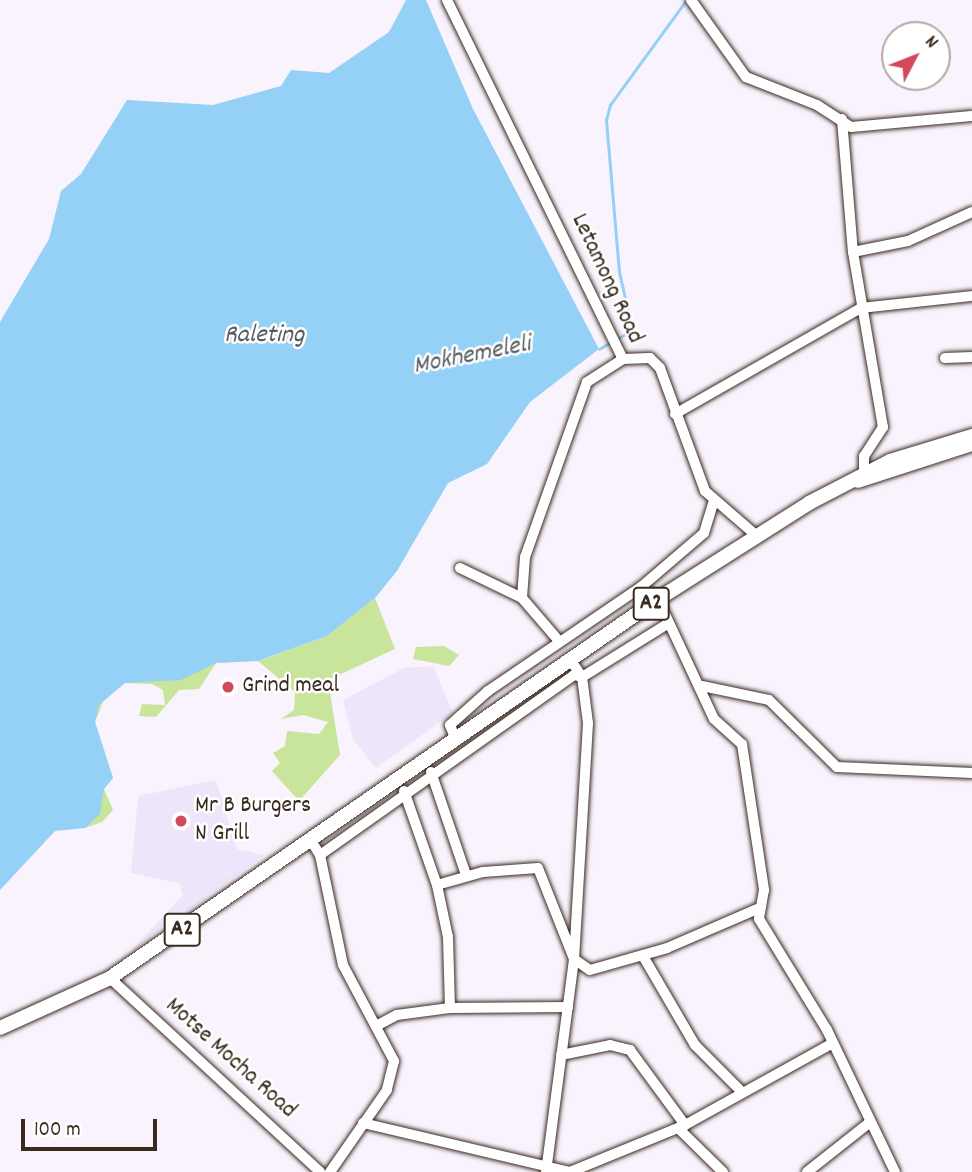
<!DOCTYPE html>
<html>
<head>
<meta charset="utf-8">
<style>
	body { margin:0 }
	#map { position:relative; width:972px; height:1172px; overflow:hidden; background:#f8f3fd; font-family:Dekko,sans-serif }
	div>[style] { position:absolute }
	.built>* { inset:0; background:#efe5fb }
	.green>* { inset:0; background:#c9e59c }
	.water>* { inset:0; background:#95d0f6 }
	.stream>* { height:2.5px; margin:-1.25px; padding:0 1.25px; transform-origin:1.25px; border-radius:1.25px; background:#95d0f6 }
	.roads { filter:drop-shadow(0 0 2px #3b2a1e) drop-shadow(0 0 2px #3b2a1e) }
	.minor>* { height:10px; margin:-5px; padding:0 5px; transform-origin:5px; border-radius:5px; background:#fff }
	.major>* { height:14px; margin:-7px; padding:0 7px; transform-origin:7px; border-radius:7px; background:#fff }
	.dots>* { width:19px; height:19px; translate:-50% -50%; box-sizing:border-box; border:4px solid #fff; border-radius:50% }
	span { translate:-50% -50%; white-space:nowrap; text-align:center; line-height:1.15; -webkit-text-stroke:5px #fff; paint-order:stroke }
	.shield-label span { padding:2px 5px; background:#fff; border:2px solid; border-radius:5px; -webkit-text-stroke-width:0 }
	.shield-label { font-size:23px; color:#3b2a1e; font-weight:700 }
	.street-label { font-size:24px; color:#3b2a1e }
	.poi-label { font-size:24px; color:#3b2a1e }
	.left { translate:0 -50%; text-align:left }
	.water-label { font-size:26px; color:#565c5f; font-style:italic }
	.north { position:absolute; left:881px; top:21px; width:70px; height:70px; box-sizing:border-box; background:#fff; border:2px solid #b1aaa5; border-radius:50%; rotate:48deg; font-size:19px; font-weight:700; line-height:28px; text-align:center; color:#3b2a1e }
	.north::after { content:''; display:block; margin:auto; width:24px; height:32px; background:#d1495b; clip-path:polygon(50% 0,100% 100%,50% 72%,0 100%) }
	.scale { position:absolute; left:21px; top:1119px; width:136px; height:32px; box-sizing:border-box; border:4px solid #3b2a1e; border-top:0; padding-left:9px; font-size:21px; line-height:24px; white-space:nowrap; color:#3b2a1e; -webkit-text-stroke:5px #fff; paint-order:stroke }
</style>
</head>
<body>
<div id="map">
	<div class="built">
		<div style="clip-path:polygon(433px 666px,453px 713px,376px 768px,353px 739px,343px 700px,404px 668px)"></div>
		<div style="clip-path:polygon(216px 780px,237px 849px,265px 855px,129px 953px,183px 895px,179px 883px,131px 873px,138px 796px)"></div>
	</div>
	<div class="green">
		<div style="clip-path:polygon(375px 598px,395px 649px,328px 680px,340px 755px,299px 801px,272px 771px,280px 763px,273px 753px,285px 746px,287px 731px,319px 734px,328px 722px,303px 715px,281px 719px,294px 710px,295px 692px,258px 661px,216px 663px,199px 689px,179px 690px,156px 717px,139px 716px,142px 704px,165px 705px,163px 690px,152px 684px,125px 683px,105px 697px,95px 722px,113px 778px,104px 789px,113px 810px,102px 822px,85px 828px,62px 822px,0 789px,59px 671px,262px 660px,327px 636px)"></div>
		<div style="clip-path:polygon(444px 646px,459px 655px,449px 666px,413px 659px,416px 647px)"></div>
	</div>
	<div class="water">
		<div style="clip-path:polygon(406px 0,426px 0,473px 109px,599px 349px,530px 402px,487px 464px,448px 483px,397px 571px,375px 598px,327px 636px,258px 661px,216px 663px,181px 680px,125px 683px,99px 705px,95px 722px,113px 778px,104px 789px,100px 814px,85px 828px,55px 831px,0 890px,0 322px,49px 239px,61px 191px,81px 174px,127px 100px,213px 105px,281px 86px,291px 70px,329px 73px,389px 32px)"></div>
	</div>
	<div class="stream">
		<div style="left:617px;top:339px;width:17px;rotate:-31deg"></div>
		<div style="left:632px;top:330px;width:59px;rotate:-102.6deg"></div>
		<div style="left:619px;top:272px;width:153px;rotate:-94.9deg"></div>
		<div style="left:606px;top:120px;width:16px;rotate:-75deg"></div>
		<div style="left:610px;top:105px;width:126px;rotate:-54deg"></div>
		<div style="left:599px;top:349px;width:14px;rotate:-30deg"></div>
	</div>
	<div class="roads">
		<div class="minor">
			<div style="left:447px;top:0;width:400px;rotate:63.9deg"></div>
			<div style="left:623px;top:359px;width:43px;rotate:147.4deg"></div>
			<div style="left:587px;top:382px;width:186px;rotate:109.5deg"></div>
			<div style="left:525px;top:557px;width:41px;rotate:94.2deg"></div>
			<div style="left:522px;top:598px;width:57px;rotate:49.3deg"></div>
			<div style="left:691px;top:0;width:95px;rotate:54.5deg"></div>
			<div style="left:746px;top:77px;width:76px;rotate:21.5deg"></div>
			<div style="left:817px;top:105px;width:40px;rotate:32.9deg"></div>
			<div style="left:851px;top:127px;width:121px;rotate:-5.2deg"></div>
			<div style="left:842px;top:119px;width:133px;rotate:85.3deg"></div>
			<div style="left:853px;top:252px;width:178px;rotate:80.3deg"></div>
			<div style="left:883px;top:427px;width:35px;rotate:123deg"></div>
			<div style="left:864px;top:456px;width:16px;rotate:90deg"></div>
			<div style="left:853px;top:252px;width:56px;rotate:-11.3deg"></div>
			<div style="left:908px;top:241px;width:70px;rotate:-24.4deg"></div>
			<div style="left:945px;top:358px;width:27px;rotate:-2deg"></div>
			<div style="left:623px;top:359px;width:27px;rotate:-2deg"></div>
			<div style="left:650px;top:358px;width:14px;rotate:45deg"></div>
			<div style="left:660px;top:368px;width:131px;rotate:69.9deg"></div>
			<div style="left:705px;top:491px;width:69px;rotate:40.9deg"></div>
			<div style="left:675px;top:414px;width:214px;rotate:-29.7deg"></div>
			<div style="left:861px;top:308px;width:112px;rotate:-6.2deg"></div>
			<div style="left:858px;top:483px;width:120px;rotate:-18deg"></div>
			<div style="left:460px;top:568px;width:69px;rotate:25.8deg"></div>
			<div style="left:641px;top:587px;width:21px;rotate:35deg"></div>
			<div style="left:658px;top:599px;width:132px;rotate:65deg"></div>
			<div style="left:714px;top:719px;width:38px;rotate:42deg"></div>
			<div style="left:742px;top:744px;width:148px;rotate:81.4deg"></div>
			<div style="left:764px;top:890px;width:29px;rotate:100deg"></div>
			<div style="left:759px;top:919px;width:130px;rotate:58.5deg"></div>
			<div style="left:827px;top:1030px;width:157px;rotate:64.4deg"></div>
			<div style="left:702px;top:686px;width:68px;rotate:11.8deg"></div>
			<div style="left:769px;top:700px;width:95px;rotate:44.6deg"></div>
			<div style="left:837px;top:767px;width:135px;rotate:2.5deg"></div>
			<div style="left:456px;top:740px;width:16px;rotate:-112deg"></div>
			<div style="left:450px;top:725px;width:51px;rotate:-41.8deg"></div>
			<div style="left:488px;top:691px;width:185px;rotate:-34.2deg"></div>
			<div style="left:641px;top:587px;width:83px;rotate:-40.6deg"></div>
			<div style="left:704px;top:533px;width:34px;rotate:-73deg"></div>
			<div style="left:431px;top:772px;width:109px;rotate:71.2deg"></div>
			<div style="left:404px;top:791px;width:100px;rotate:70.7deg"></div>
			<div style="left:437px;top:885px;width:53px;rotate:78.1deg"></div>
			<div style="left:448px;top:937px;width:71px;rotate:88.4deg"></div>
			<div style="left:310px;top:839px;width:19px;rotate:58deg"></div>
			<div style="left:320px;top:855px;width:112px;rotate:78.2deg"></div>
			<div style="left:343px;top:965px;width:109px;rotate:62deg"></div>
			<div style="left:394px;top:1061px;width:30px;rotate:104deg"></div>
			<div style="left:387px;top:1090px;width:100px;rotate:124.8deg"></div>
			<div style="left:320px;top:855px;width:311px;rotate:-35.3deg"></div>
			<div style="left:574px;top:675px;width:8px;rotate:14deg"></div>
			<div style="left:582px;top:677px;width:102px;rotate:-31.8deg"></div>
			<div style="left:437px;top:885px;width:48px;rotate:-15.8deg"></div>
			<div style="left:483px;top:872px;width:55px;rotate:-4.2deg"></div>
			<div style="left:538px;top:868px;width:98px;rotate:68.4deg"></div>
			<div style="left:574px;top:959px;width:19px;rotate:35deg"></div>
			<div style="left:590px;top:970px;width:80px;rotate:-15.9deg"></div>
			<div style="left:667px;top:948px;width:98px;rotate:-23.4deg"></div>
			<div style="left:643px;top:956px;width:103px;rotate:59.7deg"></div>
			<div style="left:695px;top:1045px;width:66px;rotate:45deg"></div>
			<div style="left:110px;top:978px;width:286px;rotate:42.7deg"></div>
			<div style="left:376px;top:1026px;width:24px;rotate:-28deg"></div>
			<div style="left:397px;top:1015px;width:53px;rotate:-7.5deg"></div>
			<div style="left:450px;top:1008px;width:118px;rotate:-0.5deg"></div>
			<div style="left:561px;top:1055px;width:50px;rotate:-11.5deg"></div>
			<div style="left:610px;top:1045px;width:21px;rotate:14deg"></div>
			<div style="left:630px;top:1050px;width:93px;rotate:53.7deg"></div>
			<div style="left:363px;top:1123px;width:213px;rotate:13.3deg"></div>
			<div style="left:570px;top:1172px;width:124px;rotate:-22.2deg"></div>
			<div style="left:685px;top:1125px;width:169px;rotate:-29deg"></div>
			<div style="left:678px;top:1128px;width:63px;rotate:44.4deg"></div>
			<div style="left:546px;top:1172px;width:215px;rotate:-82.5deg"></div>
			<div style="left:574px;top:959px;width:236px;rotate:-86.6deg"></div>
			<div style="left:588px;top:723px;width:46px;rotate:-97.4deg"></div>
			<div style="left:582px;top:677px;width:18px;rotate:-124deg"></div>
			<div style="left:807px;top:1172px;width:79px;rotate:-38.3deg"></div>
		</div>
		<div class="major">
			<div style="left:0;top:1028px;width:121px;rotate:-24.4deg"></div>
			<div style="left:110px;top:978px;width:666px;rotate:-34.67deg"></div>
			<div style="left:658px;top:599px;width:179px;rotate:-32.4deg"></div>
			<div style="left:809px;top:503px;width:91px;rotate:-27.4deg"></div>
			<div style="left:890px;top:461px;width:86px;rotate:-17deg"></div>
		</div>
	</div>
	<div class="dots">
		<div style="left:228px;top:687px;background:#d1495b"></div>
		<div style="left:181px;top:821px;background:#d1495b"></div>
	</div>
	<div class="shield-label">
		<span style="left:651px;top:604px">A2</span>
		<span style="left:182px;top:930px">A2</span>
	</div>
	<div class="street-label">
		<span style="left:606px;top:279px;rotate:65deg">Letamong Road</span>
		<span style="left:230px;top:1059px;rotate:42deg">Motse Mocha Road</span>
	</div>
	<div class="poi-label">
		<span class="left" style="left:242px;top:687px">Grind meal</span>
		<span class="left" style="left:195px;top:821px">Mr B Burgers<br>N Grill</span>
	</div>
	<div class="water-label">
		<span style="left:264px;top:336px">Raleting</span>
		<span style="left:472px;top:356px;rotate:-11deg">Mokhemeleli</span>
	</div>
	<div class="north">N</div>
	<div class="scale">100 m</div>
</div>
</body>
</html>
